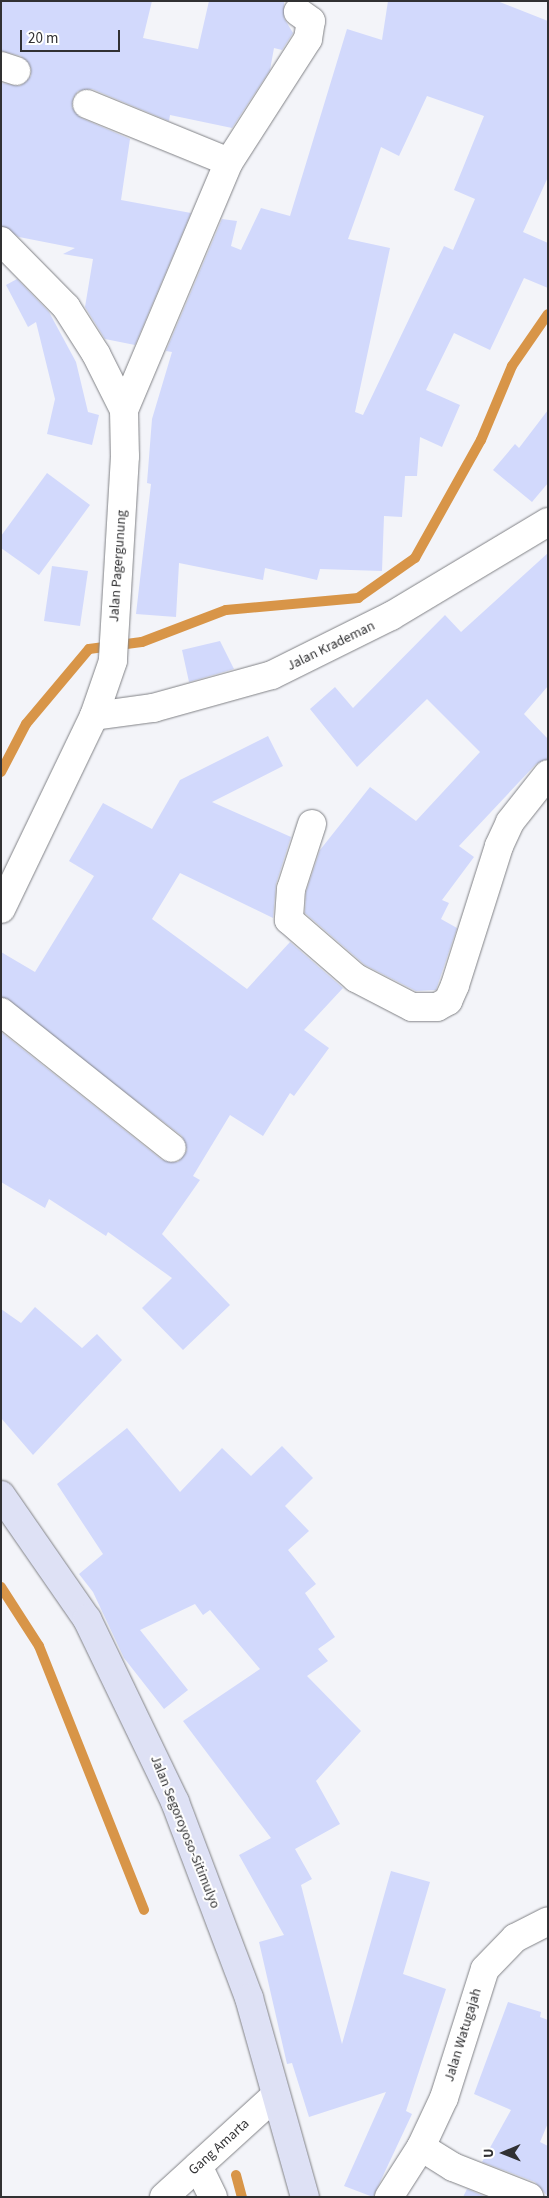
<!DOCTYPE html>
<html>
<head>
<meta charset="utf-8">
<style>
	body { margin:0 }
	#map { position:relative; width:549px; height:2198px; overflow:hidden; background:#f3f4f9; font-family:"Source Sans 3",sans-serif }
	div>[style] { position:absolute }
	.stream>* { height:10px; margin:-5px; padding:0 5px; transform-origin:5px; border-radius:5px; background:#d89548 }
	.building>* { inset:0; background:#d2d9fc }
	.roads { filter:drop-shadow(0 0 1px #818286) drop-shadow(0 0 1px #818286) }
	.minor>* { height:28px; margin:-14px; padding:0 14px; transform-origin:14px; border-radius:14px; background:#fff }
	.secondary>* { height:28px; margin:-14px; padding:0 14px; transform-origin:14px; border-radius:14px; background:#dee1f5 }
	span { translate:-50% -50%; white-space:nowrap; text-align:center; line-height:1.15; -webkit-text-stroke:4px #fff; paint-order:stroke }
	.street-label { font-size:14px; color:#313133 }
	.frame { position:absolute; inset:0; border:2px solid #313133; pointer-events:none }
	.north { position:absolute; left:479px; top:2128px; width:50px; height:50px; -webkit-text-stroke:4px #fff; paint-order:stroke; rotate:269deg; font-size:14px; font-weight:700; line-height:20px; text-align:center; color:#313133 }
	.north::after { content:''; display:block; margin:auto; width:18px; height:22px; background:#313133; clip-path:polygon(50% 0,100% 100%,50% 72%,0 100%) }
	.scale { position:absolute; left:20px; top:30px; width:100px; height:22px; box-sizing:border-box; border:2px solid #313133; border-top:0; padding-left:6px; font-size:15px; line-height:18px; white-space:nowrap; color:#313133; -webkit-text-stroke:4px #fff; paint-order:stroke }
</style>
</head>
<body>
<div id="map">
	<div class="stream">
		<div style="left:1px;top:772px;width:54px;rotate:-62.5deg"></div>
		<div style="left:26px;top:724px;width:98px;rotate:-50deg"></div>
		<div style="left:89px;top:649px;width:53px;rotate:-7.5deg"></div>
		<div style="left:142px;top:642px;width:90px;rotate:-20.9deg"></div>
		<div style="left:226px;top:610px;width:133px;rotate:-5.2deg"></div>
		<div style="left:358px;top:598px;width:70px;rotate:-35.1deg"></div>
		<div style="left:415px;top:558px;width:135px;rotate:-60.8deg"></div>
		<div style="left:481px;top:440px;width:80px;rotate:-67.3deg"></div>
		<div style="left:512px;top:366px;width:63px;rotate:-55.3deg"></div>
		<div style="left:1px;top:1587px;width:70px;rotate:57.2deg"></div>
		<div style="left:39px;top:1646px;width:284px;rotate:68.3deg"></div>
		<div style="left:236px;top:2175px;width:23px;rotate:75deg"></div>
	</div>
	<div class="building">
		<div style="clip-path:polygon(1px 1px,152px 1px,143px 38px,198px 49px,209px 1px,284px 1px,284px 18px,293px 33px,282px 50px,274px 48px,270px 70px,232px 128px,170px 115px,169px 121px,92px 89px,78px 91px,73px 98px,72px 107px,81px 118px,130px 139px,121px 200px,191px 213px,135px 345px,105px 339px,85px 307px,93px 259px,63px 254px,75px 248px,19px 237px,1px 226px,1px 83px,20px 86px,31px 76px,31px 68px,21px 56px,1px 51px)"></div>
		<div style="clip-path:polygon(evenodd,388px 1px,497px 1px,548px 21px,548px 177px,523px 232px,548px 243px,548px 288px,524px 278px,490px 350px,454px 333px,426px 390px,460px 405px,442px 447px,420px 437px,417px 476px,405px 476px,402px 517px,384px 516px,382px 571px,320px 569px,317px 580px,265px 568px,263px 580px,179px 563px,176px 617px,136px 614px,151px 484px,147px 483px,152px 419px,172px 352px,166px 351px,222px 219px,237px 221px,231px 246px,241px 250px,261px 208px,290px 216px,347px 29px,382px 40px,388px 1px,427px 96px,484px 116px,454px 190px,475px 199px,453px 250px,444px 246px,363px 415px,355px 412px,390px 248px,348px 239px,381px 147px,399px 156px,427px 96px)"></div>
		<div style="clip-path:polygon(17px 279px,49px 312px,76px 362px,88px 412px,99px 415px,92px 445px,47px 434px,55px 399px,36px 322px,28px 327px,6px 285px)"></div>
		<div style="clip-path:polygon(548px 410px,548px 483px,532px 502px,493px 470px,515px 444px,519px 448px)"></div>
		<div style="clip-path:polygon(47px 473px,90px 505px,39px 575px,1px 548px,1px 536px)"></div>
		<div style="clip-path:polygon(548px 553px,548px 686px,524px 714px,548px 739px,548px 759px,536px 764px,459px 846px,474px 857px,442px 900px,449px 903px,441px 919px,457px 928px,436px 990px,416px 991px,365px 965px,305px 913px,306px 892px,320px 850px,370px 787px,416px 821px,480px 752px,427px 699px,357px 767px,310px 709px,335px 687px,353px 708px,445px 615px,461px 632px)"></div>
		<div style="clip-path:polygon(52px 566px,88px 571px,80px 626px,44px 621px)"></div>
		<div style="clip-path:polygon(220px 641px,234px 669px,189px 682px,182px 650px)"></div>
		<div style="clip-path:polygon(268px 736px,283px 766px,212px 802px,291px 837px,276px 884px,273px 918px,180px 873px,152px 919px,247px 989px,290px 942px,343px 988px,304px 1030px,329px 1048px,294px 1096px,290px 1093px,263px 1136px,230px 1115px,193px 1176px,200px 1180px,162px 1234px,230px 1305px,183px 1350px,142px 1308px,172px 1278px,108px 1232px,106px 1236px,49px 1199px,45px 1208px,1px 1182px,1px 1032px,162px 1160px,178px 1162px,187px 1150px,182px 1136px,1px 997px,1px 952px,35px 972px,94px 876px,69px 861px,103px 803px,152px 829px,180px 780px)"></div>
		<div style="clip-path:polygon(35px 1307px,82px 1348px,97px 1334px,122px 1360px,33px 1455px,1px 1418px,1px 1309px,21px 1323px)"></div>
		<div style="clip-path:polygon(127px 1428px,180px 1492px,222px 1448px,251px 1476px,282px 1446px,313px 1478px,285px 1506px,309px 1531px,288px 1550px,316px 1584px,305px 1593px,335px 1637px,318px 1649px,328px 1661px,307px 1676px,361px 1731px,316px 1781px,340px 1824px,295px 1849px,312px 1879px,301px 1885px,342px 2044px,391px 1871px,430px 1882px,403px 1974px,446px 1989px,406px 2111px,412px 2114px,373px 2197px,344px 2186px,386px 2092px,309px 2117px,292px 2063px,287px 2064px,259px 1942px,284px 1935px,239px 1855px,271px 1838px,183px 1721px,260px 1669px,210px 1610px,203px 1615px,195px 1604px,140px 1630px,188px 1690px,164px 1709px,124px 1658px,93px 1592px,79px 1574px,103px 1554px,57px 1484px)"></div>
		<div style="clip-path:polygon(508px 2002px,541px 2012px,540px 2017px,548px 2020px,548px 2123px,540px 2142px,548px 2146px,548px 2197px,535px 2182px,482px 2162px,511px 2110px,474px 2094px)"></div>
		<div style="clip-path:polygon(467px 2189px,486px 2197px,463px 2197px)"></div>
	</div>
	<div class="roads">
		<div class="minor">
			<div style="left:1px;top:66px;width:16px;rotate:18deg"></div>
			<div style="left:87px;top:104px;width:153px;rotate:22.2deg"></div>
			<div style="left:1px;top:241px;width:93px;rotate:45.4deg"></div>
			<div style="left:66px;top:307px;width:56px;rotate:57.4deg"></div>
			<div style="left:96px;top:354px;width:63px;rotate:63.4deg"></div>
			<div style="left:124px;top:410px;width:46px;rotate:88.8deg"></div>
			<div style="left:125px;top:456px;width:205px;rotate:93.4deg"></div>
			<div style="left:113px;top:661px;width:58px;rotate:109.1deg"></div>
			<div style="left:94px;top:716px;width:214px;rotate:115.7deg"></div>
			<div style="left:124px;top:410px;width:269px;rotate:-67.1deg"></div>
			<div style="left:229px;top:162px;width:146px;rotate:-57.3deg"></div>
			<div style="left:308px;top:39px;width:18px;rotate:-81deg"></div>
			<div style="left:311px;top:21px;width:16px;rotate:-145deg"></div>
			<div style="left:94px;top:716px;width:60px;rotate:-7.7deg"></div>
			<div style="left:153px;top:708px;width:123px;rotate:-15.5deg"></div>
			<div style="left:272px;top:675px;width:133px;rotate:-26.4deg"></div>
			<div style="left:391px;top:616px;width:183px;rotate:-30.9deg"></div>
			<div style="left:312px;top:824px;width:68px;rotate:107.9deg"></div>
			<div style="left:291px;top:889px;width:31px;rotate:94deg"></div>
			<div style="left:289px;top:920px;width:89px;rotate:40.9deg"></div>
			<div style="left:356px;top:978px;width:63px;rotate:27.4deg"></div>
			<div style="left:412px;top:1007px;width:25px"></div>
			<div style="left:437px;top:1007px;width:13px;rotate:-29deg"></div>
			<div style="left:448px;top:1001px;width:17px;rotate:-66deg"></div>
			<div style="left:455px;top:985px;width:146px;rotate:-72.4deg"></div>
			<div style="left:499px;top:846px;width:26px;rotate:-65deg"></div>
			<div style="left:510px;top:822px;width:61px;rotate:-51.6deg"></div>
			<div style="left:1px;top:1012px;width:218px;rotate:38.5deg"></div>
			<div style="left:421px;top:2147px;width:38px;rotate:32deg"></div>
			<div style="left:453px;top:2167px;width:82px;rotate:21.5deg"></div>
			<div style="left:198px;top:2166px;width:34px;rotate:64deg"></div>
			<div style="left:164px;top:2197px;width:149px;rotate:-42.3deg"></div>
			<div style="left:389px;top:2197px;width:59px;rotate:-57.4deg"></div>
			<div style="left:421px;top:2147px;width:54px;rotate:-64.9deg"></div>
			<div style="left:444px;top:2098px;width:135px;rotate:-72.4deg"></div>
			<div style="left:485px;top:1969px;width:43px;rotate:-45.9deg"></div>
			<div style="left:515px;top:1938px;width:37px;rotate:-27deg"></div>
		</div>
		<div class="secondary">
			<div style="left:1px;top:1495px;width:151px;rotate:55.3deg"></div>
			<div style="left:87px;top:1619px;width:203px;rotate:64.3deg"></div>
			<div style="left:175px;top:1802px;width:210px;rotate:69.3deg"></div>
			<div style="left:249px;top:1998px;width:207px;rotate:74.3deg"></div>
		</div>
	</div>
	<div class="street-label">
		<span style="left:118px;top:566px;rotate:-86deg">Jalan Pagergunung</span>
		<span style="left:331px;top:646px;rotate:-26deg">Jalan Krademan</span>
		<span style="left:185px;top:1832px;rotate:68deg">Jalan Segoroyoso-Sitimulyo</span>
		<span style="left:463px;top:2035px;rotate:-73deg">Jalan Watugajah</span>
		<span style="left:219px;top:2147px;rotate:-42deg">Gang Amarta</span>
	</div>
	<div class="frame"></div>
	<div class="north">U</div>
	<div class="scale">20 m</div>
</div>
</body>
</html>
